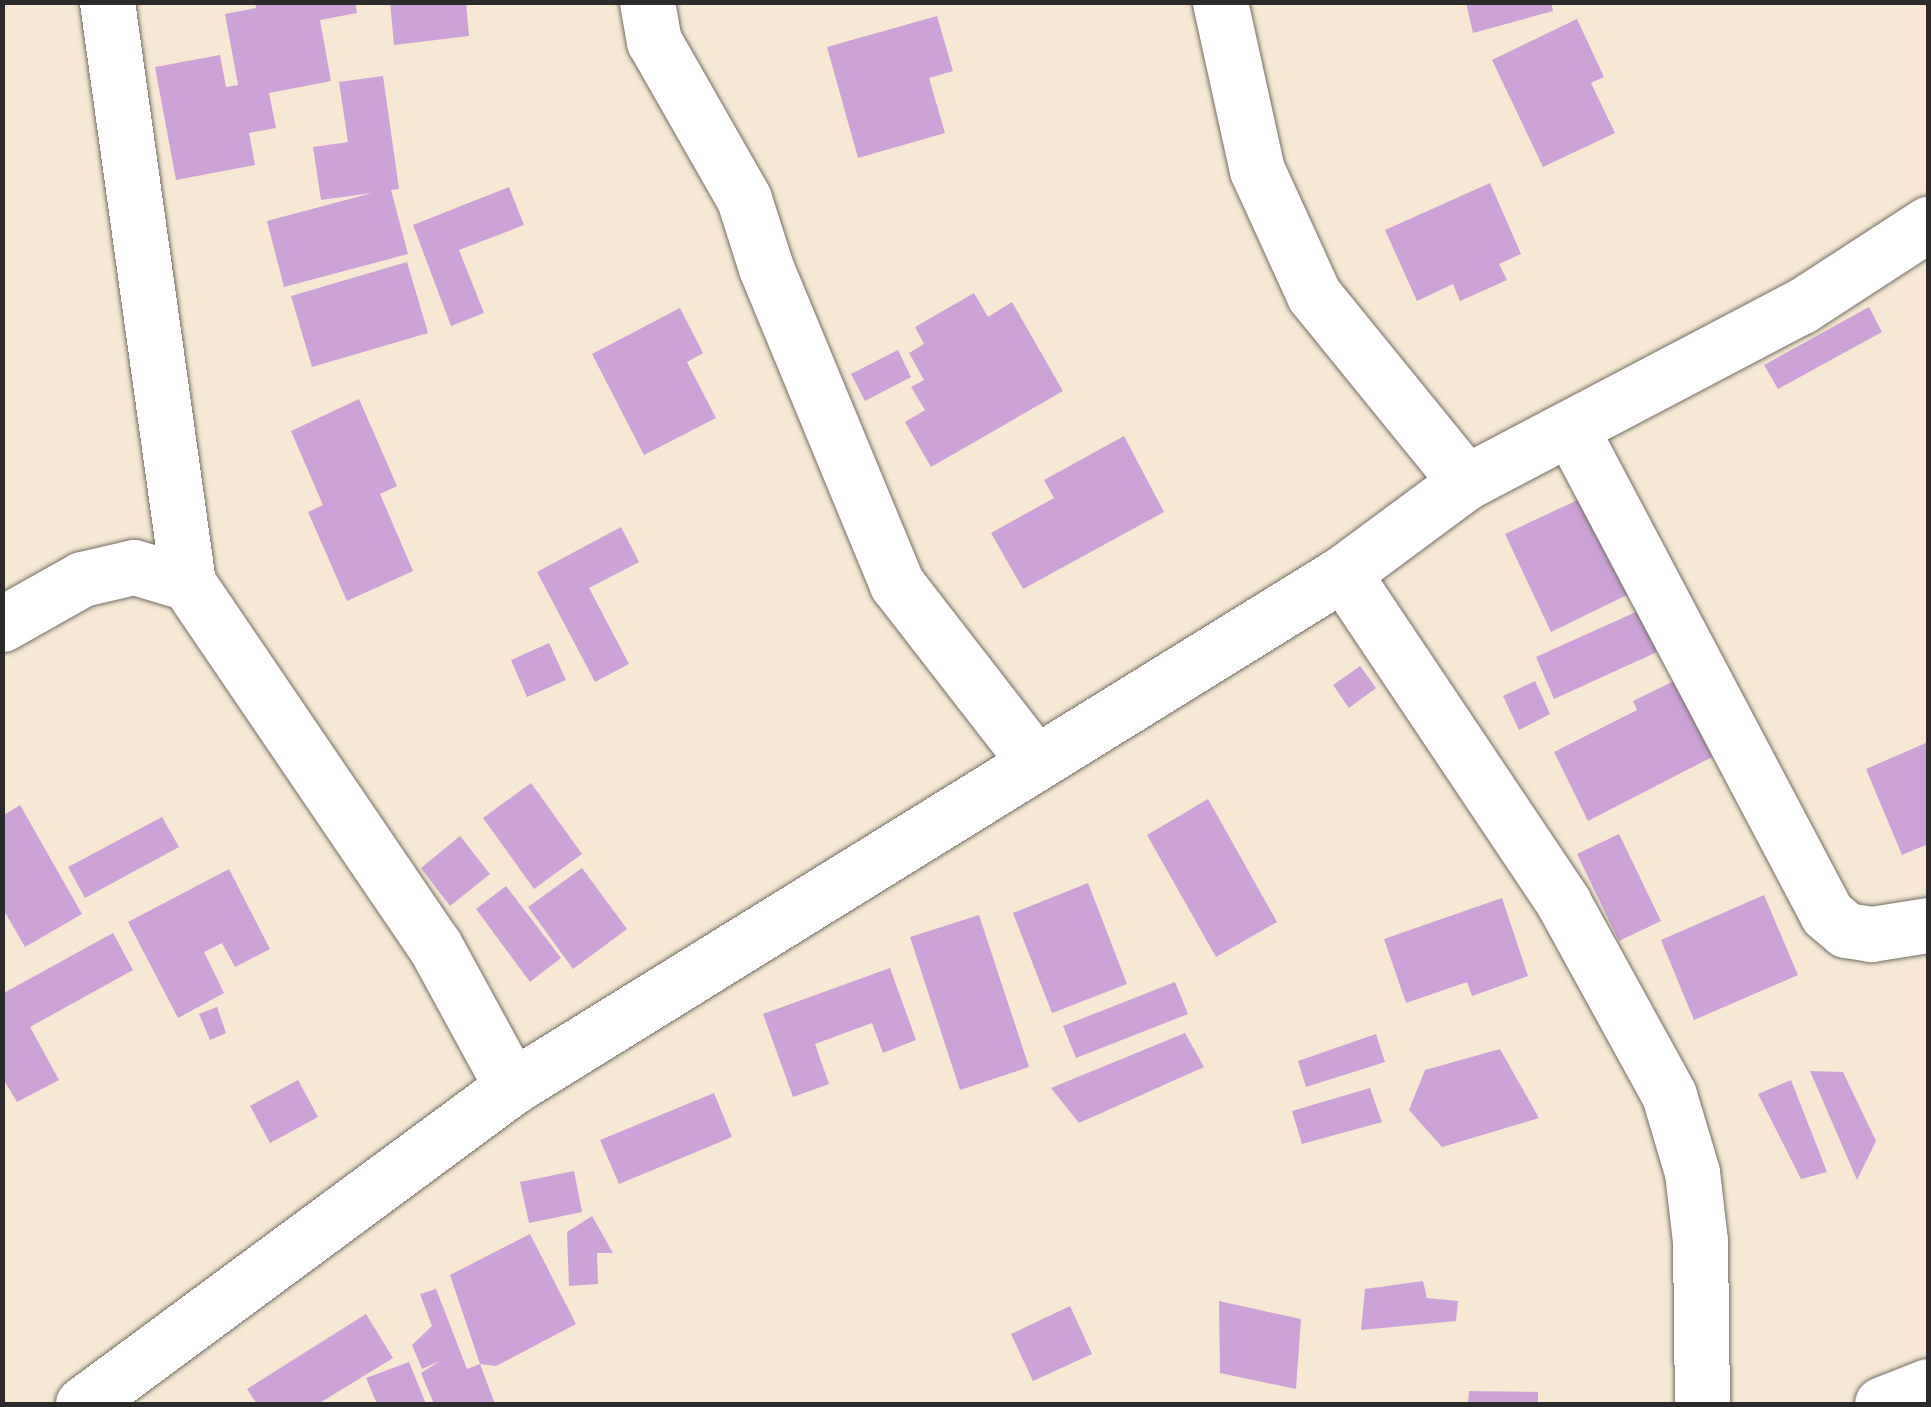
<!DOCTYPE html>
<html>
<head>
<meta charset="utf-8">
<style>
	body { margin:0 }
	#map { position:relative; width:1931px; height:1407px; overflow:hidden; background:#f6e8d2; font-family:"Balsamiq Sans",sans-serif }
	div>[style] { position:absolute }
	.building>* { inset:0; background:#cda2d9 }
	.roads { filter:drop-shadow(0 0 2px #726d65) drop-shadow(0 0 2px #726d65) }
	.street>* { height:55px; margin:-27.5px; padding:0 27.5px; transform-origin:27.5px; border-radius:27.5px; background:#fff }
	span { translate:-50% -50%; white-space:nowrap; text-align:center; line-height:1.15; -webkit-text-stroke:8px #fdfcf7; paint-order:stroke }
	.frame { position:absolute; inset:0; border:5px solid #2b2b2b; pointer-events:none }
</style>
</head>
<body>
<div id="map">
	<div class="building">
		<div style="clip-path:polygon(255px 2px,355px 2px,357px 13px,320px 20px,331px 81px,269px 93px,276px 128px,249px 133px,255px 165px,176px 180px,155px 67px,220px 55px,226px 87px,238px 85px,225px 14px,256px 8px)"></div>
		<div style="clip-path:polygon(390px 2px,466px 2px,469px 36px,394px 45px)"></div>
		<div style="clip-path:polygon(1466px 2px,1551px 2px,1553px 11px,1473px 33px)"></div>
		<div style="clip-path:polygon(937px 16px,953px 71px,929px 78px,945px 133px,858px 158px,827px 47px)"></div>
		<div style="clip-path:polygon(1577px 19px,1604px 77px,1591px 83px,1615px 133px,1543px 167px,1492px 60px)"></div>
		<div style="clip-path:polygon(383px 76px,399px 189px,391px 190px,408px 254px,284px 287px,267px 221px,372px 193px,321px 200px,313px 147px,348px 142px,339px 82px)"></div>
		<div style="clip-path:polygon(1490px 183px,1521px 254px,1499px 264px,1507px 280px,1460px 301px,1453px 284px,1417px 301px,1385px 230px)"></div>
		<div style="clip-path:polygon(509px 187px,524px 225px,459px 250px,484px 313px,451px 326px,413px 225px)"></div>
		<div style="clip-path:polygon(407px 262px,428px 333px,312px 367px,291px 296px)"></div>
		<div style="clip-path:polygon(974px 293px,988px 317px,1012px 302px,1063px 391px,931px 467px,905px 422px,925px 410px,911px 387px,924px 380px,909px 353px,924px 344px,915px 327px)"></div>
		<div style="clip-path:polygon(1869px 307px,1882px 332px,1778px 389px,1764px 365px)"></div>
		<div style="clip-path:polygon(680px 308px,703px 353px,687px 362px,716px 418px,644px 455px,592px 354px)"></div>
		<div style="clip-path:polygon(898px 350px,911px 377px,865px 401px,851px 374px)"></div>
		<div style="clip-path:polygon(359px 399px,397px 486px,380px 494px,413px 571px,347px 601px,308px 512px,323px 505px,291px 431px)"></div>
		<div style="clip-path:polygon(1124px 436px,1164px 512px,1023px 589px,991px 533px,1054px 498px,1044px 480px)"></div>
		<div style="clip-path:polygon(1584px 497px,1629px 594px,1551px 632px,1505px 534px)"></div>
		<div style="clip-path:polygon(621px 527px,639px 562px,589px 588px,629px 664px,595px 682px,537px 572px)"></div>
		<div style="clip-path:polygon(1638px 611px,1657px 652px,1554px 699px,1536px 657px)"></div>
		<div style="clip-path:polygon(549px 643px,566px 680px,527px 697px,511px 660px)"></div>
		<div style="clip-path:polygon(1360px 666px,1376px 688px,1349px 708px,1333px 685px)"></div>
		<div style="clip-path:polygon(1535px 681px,1550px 714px,1519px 730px,1503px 696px)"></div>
		<div style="clip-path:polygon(1674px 681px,1712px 757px,1588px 821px,1554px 752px,1637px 710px,1633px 701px)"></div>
		<div style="clip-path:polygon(1928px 742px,1928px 844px,1902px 855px,1866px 769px)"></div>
		<div style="clip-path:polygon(531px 783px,582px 854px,534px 889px,483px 818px)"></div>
		<div style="clip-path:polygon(1208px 799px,1277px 922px,1216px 957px,1147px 835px)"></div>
		<div style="clip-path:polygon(20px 805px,82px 914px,25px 947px,2px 907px,2px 816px)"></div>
		<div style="clip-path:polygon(162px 817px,179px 847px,85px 898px,68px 867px)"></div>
		<div style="clip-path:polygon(1619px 834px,1661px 921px,1619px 941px,1577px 854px)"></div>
		<div style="clip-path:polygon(460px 836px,490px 874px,450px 906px,421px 868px)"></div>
		<div style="clip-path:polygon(582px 868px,627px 929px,573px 969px,528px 907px)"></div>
		<div style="clip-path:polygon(229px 869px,270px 949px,235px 967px,222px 943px,204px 952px,224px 993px,178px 1018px,128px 922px)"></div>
		<div style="clip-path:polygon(1088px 883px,1127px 984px,1052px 1013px,1013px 913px)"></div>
		<div style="clip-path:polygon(506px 886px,561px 958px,530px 982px,476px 909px)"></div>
		<div style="clip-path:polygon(1764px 895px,1798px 975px,1694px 1020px,1661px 940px)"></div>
		<div style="clip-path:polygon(1502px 898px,1528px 976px,1472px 996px,1467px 982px,1406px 1003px,1384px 939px)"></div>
		<div style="clip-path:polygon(979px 915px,1029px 1067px,960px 1090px,910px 937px)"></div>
		<div style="clip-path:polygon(113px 933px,133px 970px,30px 1027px,59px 1080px,17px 1102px,2px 1077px,2px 994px)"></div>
		<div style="clip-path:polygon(890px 968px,916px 1040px,883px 1053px,872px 1023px,815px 1044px,829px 1084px,793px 1097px,763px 1014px)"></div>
		<div style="clip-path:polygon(1175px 982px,1188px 1014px,1076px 1058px,1063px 1026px)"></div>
		<div style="clip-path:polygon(217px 1007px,226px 1033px,210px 1040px,199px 1014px)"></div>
		<div style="clip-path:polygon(1185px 1033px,1204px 1067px,1079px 1123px,1051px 1088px)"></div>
		<div style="clip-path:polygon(1376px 1034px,1385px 1062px,1306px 1087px,1298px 1061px)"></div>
		<div style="clip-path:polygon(1500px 1049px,1539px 1118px,1442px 1147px,1409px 1110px,1425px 1070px)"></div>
		<div style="clip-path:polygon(1810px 1071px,1843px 1072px,1876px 1141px,1857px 1180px)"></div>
		<div style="clip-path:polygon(298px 1080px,318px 1117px,270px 1143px,250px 1106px)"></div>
		<div style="clip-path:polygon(1791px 1080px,1827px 1172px,1801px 1179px,1758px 1094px)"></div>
		<div style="clip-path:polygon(1370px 1088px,1382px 1122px,1302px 1144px,1292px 1111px)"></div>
		<div style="clip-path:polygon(714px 1093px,732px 1137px,619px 1184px,600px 1140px)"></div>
		<div style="clip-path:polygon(574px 1171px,582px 1212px,529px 1223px,520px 1182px)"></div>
		<div style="clip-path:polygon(592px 1216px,613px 1253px,597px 1253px,598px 1284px,569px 1286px,567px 1232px)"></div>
		<div style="clip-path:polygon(530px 1234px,576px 1324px,496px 1366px,480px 1364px,495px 1404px,434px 1404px,421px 1373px,440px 1361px,422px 1369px,412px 1345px,432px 1326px,420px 1294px,436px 1289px,467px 1369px,480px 1364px,450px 1275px)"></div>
		<div style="clip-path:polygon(1423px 1281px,1427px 1298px,1458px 1301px,1456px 1321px,1361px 1330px,1365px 1289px)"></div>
		<div style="clip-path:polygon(1219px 1301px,1301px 1319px,1296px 1389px,1220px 1373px)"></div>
		<div style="clip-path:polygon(1070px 1306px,1092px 1354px,1033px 1381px,1011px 1334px)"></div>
		<div style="clip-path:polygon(366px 1314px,393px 1358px,318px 1404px,257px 1404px,247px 1389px)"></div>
		<div style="clip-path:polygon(409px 1362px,426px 1404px,377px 1404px,366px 1378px)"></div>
		<div style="clip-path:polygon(1469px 1391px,1538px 1392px,1538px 1404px,1468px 1404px)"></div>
	</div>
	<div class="roads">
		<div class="street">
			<div style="left:107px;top:2px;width:587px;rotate:82.06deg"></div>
			<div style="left:647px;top:2px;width:40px;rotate:80deg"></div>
			<div style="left:654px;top:41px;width:182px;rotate:60.3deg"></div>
			<div style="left:744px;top:199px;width:72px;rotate:72.3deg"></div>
			<div style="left:766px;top:268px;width:342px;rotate:67.5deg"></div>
			<div style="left:897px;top:584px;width:225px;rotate:52.2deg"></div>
			<div style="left:1220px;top:2px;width:172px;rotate:77.6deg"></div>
			<div style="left:1257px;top:170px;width:137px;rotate:65.5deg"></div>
			<div style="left:1314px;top:295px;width:241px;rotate:50.9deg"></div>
			<div style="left:1572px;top:431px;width:546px;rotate:62.17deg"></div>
			<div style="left:1827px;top:914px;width:25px;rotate:40deg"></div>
			<div style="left:1846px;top:930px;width:25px;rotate:9deg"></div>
			<div style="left:1871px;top:934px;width:58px;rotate:-9deg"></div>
			<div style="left:1343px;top:573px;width:396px;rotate:56.2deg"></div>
			<div style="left:1563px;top:902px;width:220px;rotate:61.2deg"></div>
			<div style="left:1669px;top:1095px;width:80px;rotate:73.4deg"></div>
			<div style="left:1692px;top:1172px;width:69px;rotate:83.4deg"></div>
			<div style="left:1700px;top:1241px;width:163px;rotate:89.3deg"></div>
			<div style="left:2px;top:624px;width:92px;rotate:-29.4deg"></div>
			<div style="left:82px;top:579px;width:53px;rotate:-13deg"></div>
			<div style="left:134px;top:567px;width:56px;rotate:16.5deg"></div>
			<div style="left:188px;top:583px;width:439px;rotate:55.8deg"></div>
			<div style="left:435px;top:946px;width:161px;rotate:61.4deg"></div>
			<div style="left:83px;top:1404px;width:533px;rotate:-36.46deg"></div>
			<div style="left:512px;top:1087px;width:977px;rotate:-31.74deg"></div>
			<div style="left:1343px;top:573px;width:153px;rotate:-36.5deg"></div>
			<div style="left:1466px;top:482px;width:377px;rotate:-27.7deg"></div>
			<div style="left:1800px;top:307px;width:153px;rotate:-33deg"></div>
			<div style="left:1882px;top:1404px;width:49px;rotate:-21.4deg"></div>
		</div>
	</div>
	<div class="frame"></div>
</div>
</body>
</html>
